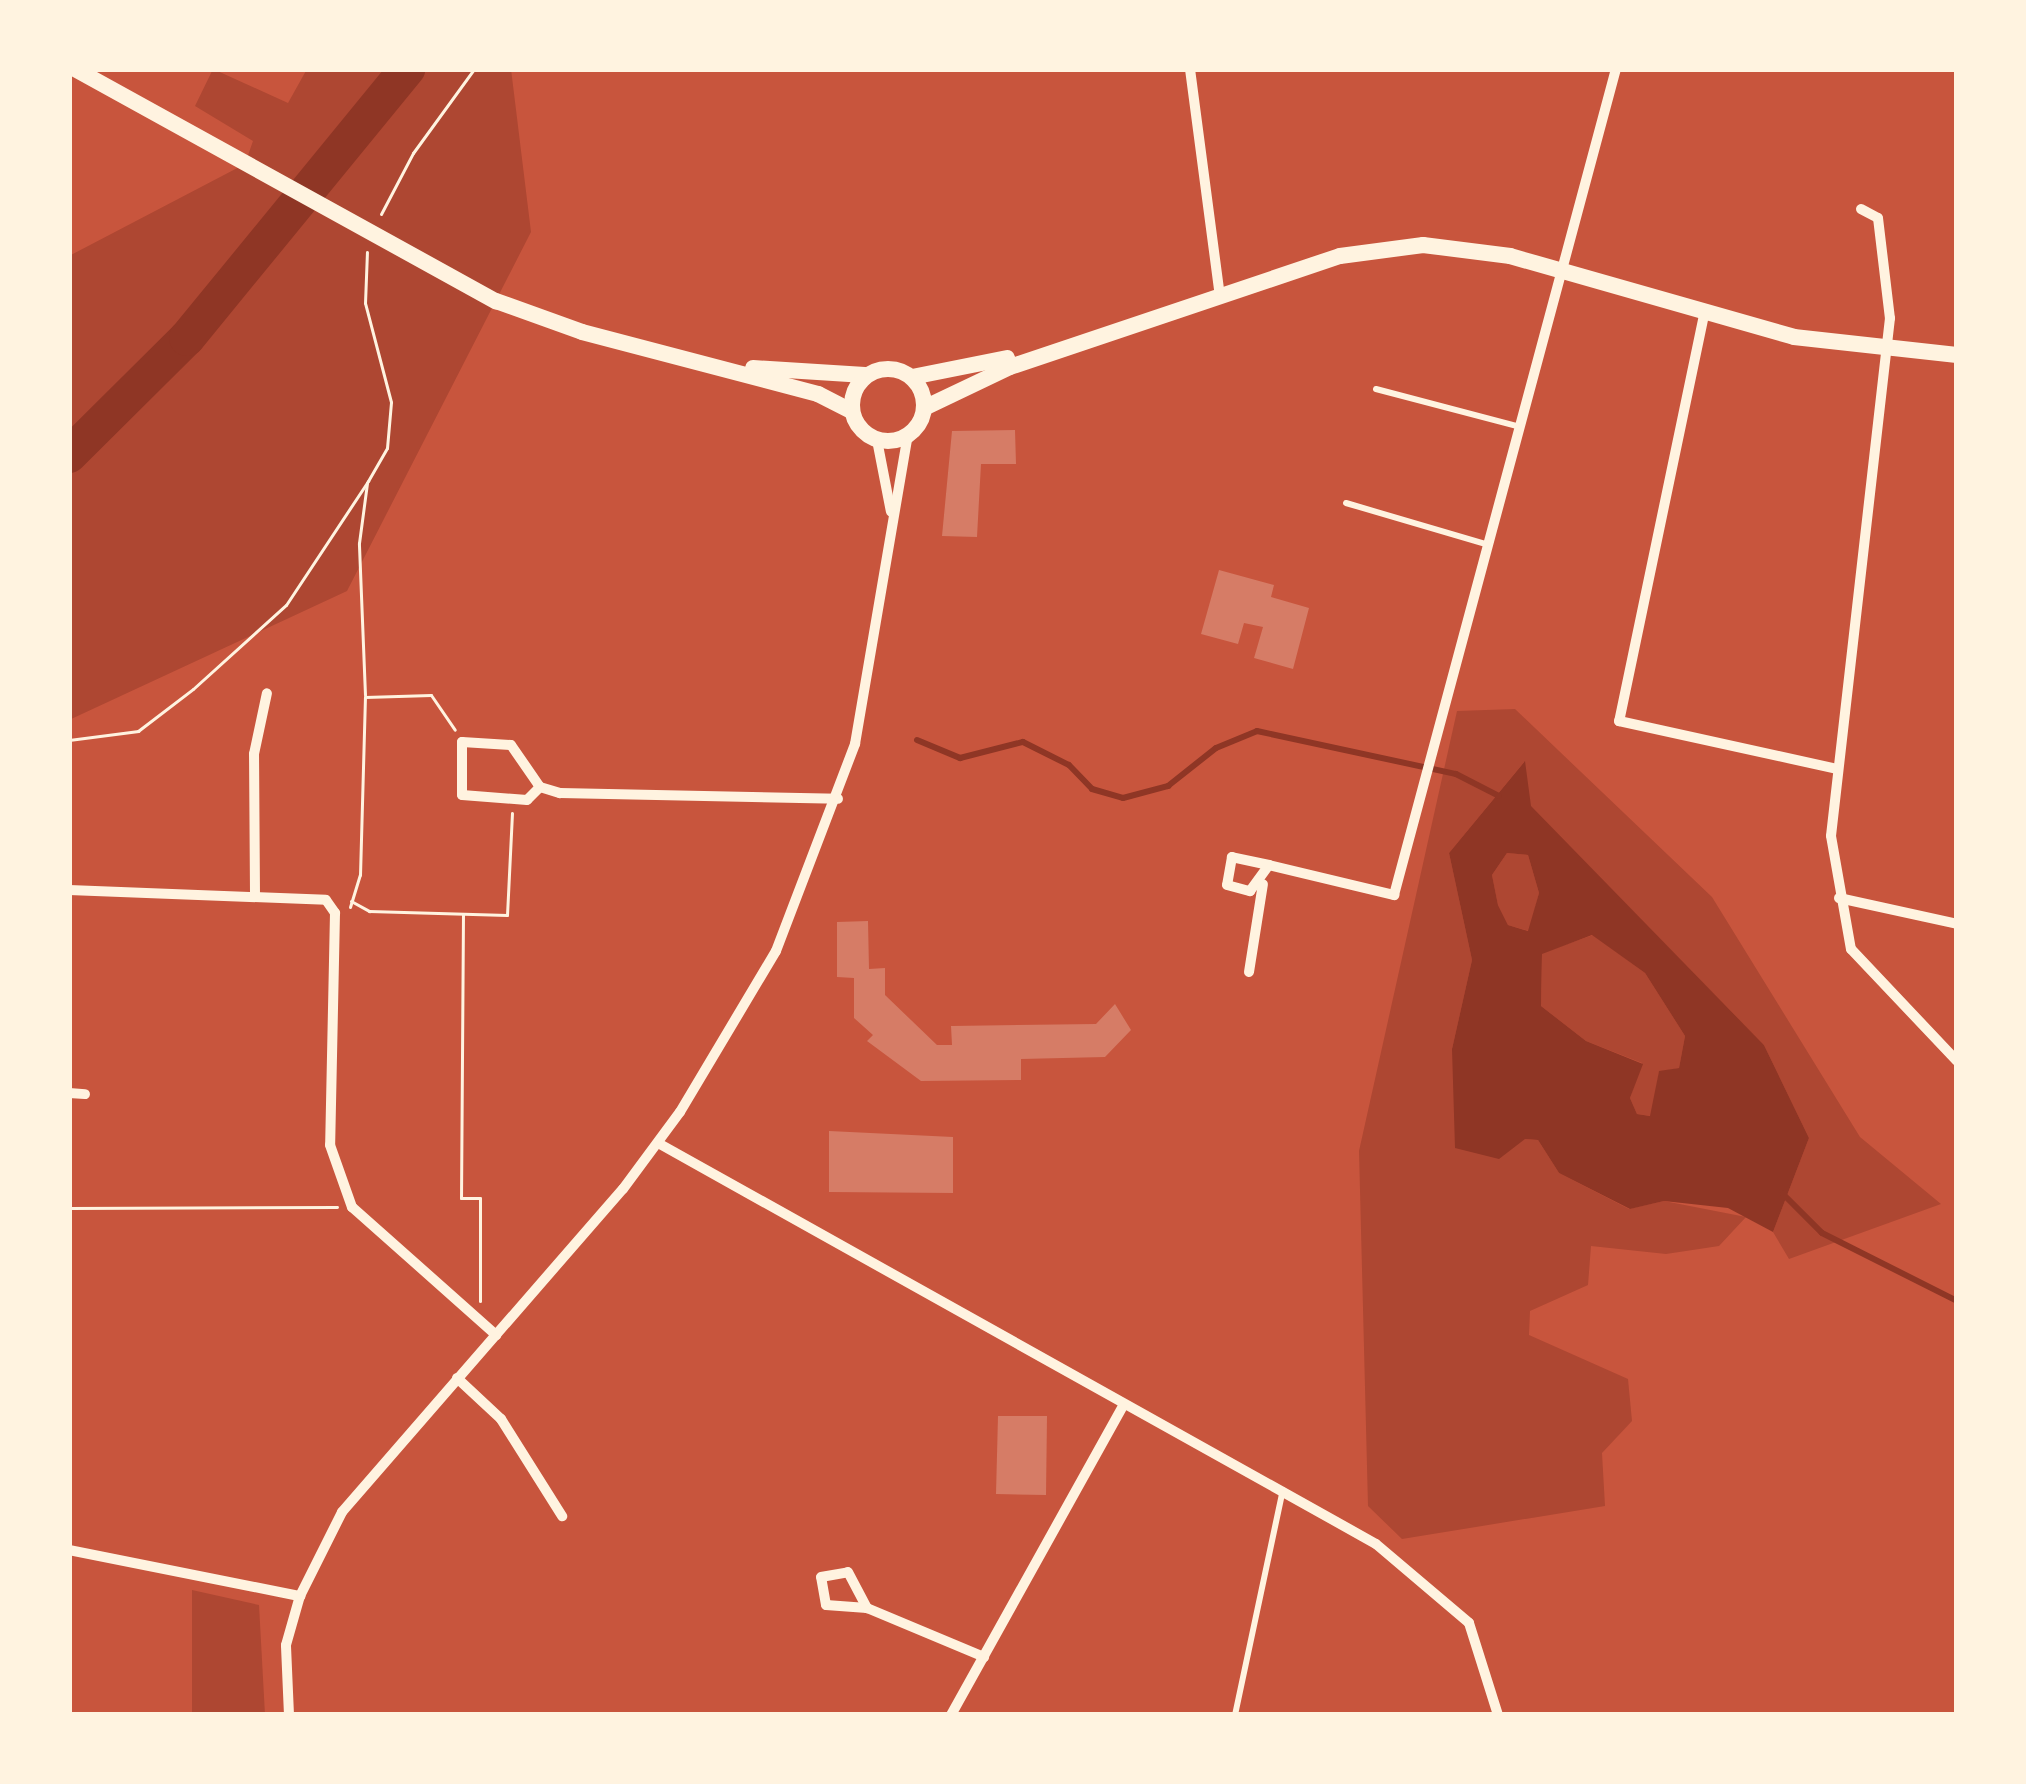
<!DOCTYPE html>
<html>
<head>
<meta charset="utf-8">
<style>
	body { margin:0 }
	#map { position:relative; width:2026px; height:1784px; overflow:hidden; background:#c8553d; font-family:"Work Sans",sans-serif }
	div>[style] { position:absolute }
	.green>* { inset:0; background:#ae4732 }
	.water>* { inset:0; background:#8f3625 }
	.stream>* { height:6px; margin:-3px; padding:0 3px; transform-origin:3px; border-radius:3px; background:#8f3625 }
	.river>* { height:36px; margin:-18px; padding:0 18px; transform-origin:18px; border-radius:18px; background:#8f3625 }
	.building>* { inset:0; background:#d67c66 }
	.path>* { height:3px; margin:-1.5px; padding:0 1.5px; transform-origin:1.5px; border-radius:1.5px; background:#fff3e0 }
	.service>* { height:6px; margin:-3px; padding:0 3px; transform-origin:3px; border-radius:3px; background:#fff3e0 }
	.minor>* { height:10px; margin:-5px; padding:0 5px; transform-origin:5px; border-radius:5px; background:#fff3e0 }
	.primary>* { height:16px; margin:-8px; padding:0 8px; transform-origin:8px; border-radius:8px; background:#fff3e0 }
	.primary>.ring { margin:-8px; padding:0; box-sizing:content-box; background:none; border:16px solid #fff3e0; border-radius:50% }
	span { translate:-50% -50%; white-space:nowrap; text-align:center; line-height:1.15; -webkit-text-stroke:12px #fff3e0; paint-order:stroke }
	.frame { position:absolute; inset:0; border:72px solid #fff3e0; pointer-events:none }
</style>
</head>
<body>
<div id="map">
	<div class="green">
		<div style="clip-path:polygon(213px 69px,288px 103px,307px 69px,511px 69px,531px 232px,347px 591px,69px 720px,69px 256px,245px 164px,253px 141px,195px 106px)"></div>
		<div style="clip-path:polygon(1515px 709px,1712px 897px,1860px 1137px,1941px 1204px,1789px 1259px,1773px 1232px,1809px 1138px,1764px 1045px,1530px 806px,1524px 762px,1449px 853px,1472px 960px,1452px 1049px,1525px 1139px,1538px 1140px,1559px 1173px,1629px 1209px,1664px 1201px,1746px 1217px,1719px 1246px,1666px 1254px,1591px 1246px,1588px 1285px,1530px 1311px,1529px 1335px,1628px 1379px,1632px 1421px,1602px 1453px,1605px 1506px,1402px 1539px,1368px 1506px,1359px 1151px,1457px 711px)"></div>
		<div style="clip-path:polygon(1507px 853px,1528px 855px,1539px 893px,1529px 931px,1508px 925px,1498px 905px,1492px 875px)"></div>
		<div style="clip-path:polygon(1593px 935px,1645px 973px,1685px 1036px,1679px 1068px,1659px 1072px,1651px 1116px,1637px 1114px,1630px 1098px,1642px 1063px,1586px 1041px,1541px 1006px,1542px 953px)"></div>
		<div style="clip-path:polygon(192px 1590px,259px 1605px,265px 1715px,192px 1715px)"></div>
	</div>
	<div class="water">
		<div style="clip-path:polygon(evenodd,1525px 761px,1531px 806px,1764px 1045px,1809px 1138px,1773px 1232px,1728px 1208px,1664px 1201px,1630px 1209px,1559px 1173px,1538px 1140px,1525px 1139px,1499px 1159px,1455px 1148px,1452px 1049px,1472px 960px,1449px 853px,1525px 761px,1507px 853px,1528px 855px,1539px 893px,1528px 931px,1508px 925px,1498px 905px,1492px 875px,1507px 853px,1525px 761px,1592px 935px,1645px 973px,1685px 1036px,1679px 1068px,1659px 1071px,1650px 1116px,1637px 1114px,1630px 1098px,1643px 1064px,1586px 1041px,1541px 1006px,1542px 954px,1592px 935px)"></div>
	</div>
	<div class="stream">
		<div style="left:917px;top:740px;width:47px;rotate:22.7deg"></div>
		<div style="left:960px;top:758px;width:65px;rotate:-14.3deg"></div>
		<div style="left:1023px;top:742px;width:51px;rotate:26.6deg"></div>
		<div style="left:1069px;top:765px;width:33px;rotate:46deg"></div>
		<div style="left:1092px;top:789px;width:32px;rotate:16deg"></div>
		<div style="left:1123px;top:798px;width:47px;rotate:-14.9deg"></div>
		<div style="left:1168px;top:786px;width:61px;rotate:-38.4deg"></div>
		<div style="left:1216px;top:748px;width:44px;rotate:-22.5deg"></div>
		<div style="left:1257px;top:731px;width:204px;rotate:12.2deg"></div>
		<div style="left:1456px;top:774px;width:48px;rotate:27.1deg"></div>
		<div style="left:1783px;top:1194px;width:55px;rotate:45deg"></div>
		<div style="left:1822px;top:1233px;width:151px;rotate:26.7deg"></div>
	</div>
	<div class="river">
		<div style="left:69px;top:455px;width:166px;rotate:-44.8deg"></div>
		<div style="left:187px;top:338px;width:348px;rotate:-50.7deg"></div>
	</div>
	<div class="building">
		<div style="clip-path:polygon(1015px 430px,1016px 464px,981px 464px,977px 537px,942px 536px,952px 431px)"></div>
		<div style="clip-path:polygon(1219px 570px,1274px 585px,1271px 597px,1309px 608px,1293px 669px,1254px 658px,1263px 627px,1244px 623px,1238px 644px,1201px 634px)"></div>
		<div style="clip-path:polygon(868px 921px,869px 969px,885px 968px,885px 995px,937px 1045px,952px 1045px,951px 1026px,1096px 1024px,1115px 1004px,1131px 1030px,1105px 1057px,1021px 1059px,1021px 1080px,921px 1081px,867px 1041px,873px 1035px,854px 1018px,854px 978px,837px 977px,837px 922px)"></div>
		<div style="clip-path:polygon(829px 1131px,953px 1137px,953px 1193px,829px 1192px)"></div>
		<div style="clip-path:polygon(998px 1416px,1047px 1416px,1046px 1495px,996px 1494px)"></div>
	</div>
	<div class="path">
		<div style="left:381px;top:214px;width:69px;rotate:-62.3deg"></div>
		<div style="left:413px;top:153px;width:104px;rotate:-54deg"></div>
		<div style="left:365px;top:695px;width:152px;rotate:-92.3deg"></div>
		<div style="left:359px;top:543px;width:61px;rotate:-82.4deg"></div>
		<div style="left:69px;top:740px;width:70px;rotate:-7.4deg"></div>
		<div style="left:138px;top:731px;width:69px;rotate:-37.4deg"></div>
		<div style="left:193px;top:689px;width:125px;rotate:-42.1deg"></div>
		<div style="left:286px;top:605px;width:149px;rotate:-56.5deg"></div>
		<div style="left:368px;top:481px;width:38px;rotate:-60deg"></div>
		<div style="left:387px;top:448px;width:46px;rotate:-85deg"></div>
		<div style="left:391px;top:402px;width:102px;rotate:-104.7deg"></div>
		<div style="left:365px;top:303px;width:51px;rotate:-87.8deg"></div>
		<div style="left:351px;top:901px;width:21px;rotate:29deg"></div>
		<div style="left:369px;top:911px;width:138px;rotate:1.7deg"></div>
		<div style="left:507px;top:915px;width:102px;rotate:-87.2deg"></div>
		<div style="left:350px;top:907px;width:34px;rotate:-73deg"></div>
		<div style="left:360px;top:875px;width:178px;rotate:-88.4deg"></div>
		<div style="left:365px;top:697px;width:66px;rotate:-1.7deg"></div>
		<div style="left:431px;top:695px;width:42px;rotate:55.6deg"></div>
		<div style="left:463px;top:914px;width:284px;rotate:90.4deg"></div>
		<div style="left:461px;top:1198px;width:19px"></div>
		<div style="left:480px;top:1198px;width:103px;rotate:90deg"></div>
		<div style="left:69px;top:1208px;width:268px;rotate:-0.2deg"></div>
	</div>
	<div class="service">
		<div style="left:1376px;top:389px;width:146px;rotate:14.7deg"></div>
		<div style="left:1346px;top:503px;width:145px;rotate:16.4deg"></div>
		<div style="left:1235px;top:1715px;width:230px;rotate:-78deg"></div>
	</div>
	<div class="minor">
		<div style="left:1190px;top:69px;width:231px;rotate:82.5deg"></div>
		<div style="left:1861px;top:209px;width:19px;rotate:28deg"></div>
		<div style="left:1878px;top:218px;width:101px;rotate:83.2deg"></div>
		<div style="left:1890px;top:318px;width:521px;rotate:96.5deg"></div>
		<div style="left:1831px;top:836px;width:115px;rotate:80deg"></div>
		<div style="left:1851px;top:949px;width:154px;rotate:46.6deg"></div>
		<div style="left:1704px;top:315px;width:415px;rotate:101.8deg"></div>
		<div style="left:1619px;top:721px;width:224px;rotate:12.4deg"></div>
		<div style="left:877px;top:440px;width:73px;rotate:79deg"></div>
		<div style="left:540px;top:787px;width:18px;rotate:135deg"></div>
		<div style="left:527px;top:800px;width:65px;rotate:-175.6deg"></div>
		<div style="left:462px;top:795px;width:53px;rotate:-90deg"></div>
		<div style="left:462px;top:742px;width:49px;rotate:3.5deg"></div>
		<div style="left:511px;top:745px;width:51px;rotate:55.4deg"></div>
		<div style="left:540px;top:787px;width:21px;rotate:17deg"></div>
		<div style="left:560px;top:793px;width:278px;rotate:1.2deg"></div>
		<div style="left:1269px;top:865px;width:38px;rotate:-168deg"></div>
		<div style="left:1232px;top:857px;width:28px;rotate:100deg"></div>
		<div style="left:1227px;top:885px;width:24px;rotate:15deg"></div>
		<div style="left:1250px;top:891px;width:32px;rotate:-54deg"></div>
		<div style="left:1269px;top:865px;width:129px;rotate:13.5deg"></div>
		<div style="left:1394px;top:895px;width:855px;rotate:-74.96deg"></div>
		<div style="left:69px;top:890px;width:257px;rotate:2.2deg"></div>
		<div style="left:326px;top:900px;width:16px;rotate:55deg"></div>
		<div style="left:335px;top:913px;width:232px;rotate:91.2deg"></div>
		<div style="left:330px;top:1145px;width:66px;rotate:70.5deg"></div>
		<div style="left:352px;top:1207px;width:193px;rotate:41.6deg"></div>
		<div style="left:255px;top:894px;width:140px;rotate:-90.4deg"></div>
		<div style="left:254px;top:754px;width:62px;rotate:-78deg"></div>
		<div style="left:1839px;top:898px;width:121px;rotate:12.4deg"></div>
		<div style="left:1249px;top:972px;width:89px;rotate:-81deg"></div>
		<div style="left:69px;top:1093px;width:16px;rotate:4deg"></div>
		<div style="left:658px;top:1143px;width:822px;rotate:29.18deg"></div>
		<div style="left:1376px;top:1544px;width:122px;rotate:40.3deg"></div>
		<div style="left:1469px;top:1623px;width:96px;rotate:72.5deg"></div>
		<div style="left:457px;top:1378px;width:60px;rotate:43deg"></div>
		<div style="left:501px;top:1419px;width:115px;rotate:57.8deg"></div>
		<div style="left:69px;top:1550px;width:236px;rotate:11.3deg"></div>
		<div style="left:867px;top:1608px;width:41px;rotate:-175.8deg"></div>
		<div style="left:826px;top:1605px;width:28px;rotate:-100deg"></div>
		<div style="left:821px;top:1577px;width:27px;rotate:-10deg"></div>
		<div style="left:848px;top:1572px;width:41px;rotate:62.2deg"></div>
		<div style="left:867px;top:1608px;width:127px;rotate:22.7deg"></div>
		<div style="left:289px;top:1715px;width:70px;rotate:-92.5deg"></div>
		<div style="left:286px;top:1645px;width:51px;rotate:-74.1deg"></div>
		<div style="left:300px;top:1596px;width:94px;rotate:-63.4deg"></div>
		<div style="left:342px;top:1512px;width:428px;rotate:-49deg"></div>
		<div style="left:623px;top:1189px;width:96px;rotate:-53.5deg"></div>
		<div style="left:680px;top:1112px;width:187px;rotate:-59.2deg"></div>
		<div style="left:776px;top:951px;width:222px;rotate:-69.1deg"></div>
		<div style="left:855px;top:744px;width:314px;rotate:-80.3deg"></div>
		<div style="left:951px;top:1715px;width:354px;rotate:-60.9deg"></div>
	</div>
	<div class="primary">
		<div style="left:75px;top:69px;width:481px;rotate:28.9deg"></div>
		<div style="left:496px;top:301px;width:91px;rotate:19.8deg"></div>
		<div style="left:582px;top:332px;width:244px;rotate:14.7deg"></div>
		<div style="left:818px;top:394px;width:37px;rotate:27deg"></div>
		<div style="left:753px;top:368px;width:112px;rotate:3.6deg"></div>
		<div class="ring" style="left:852px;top:369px;width:56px;height:56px"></div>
		<div style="left:912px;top:377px;width:97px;rotate:-11.3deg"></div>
		<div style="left:924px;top:408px;width:95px;rotate:-25.5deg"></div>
		<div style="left:1010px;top:367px;width:348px;rotate:-18.6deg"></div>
		<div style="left:1340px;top:256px;width:84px;rotate:-7.5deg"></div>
		<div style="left:1423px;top:245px;width:88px;rotate:7.2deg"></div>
		<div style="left:1510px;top:256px;width:295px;rotate:15.9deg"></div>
		<div style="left:1794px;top:337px;width:164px;rotate:6.3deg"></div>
	</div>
	<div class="frame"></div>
</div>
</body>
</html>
